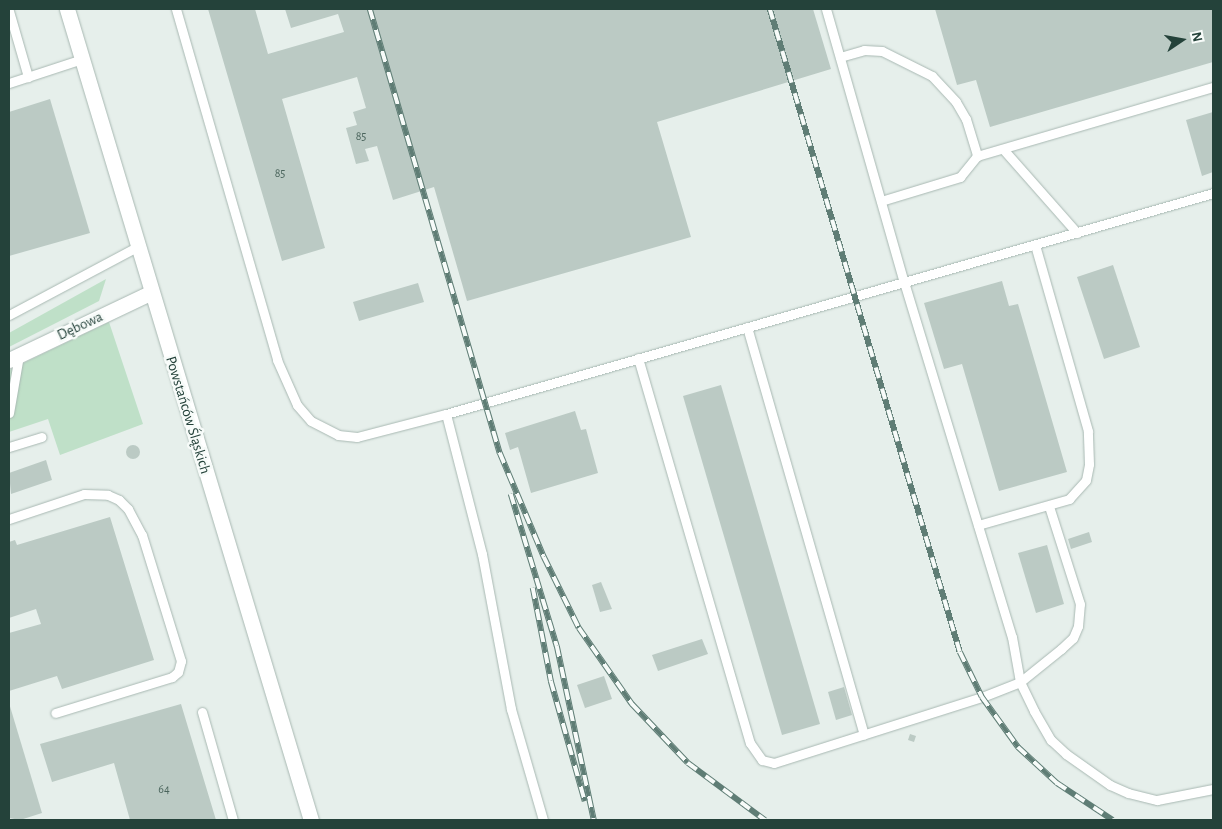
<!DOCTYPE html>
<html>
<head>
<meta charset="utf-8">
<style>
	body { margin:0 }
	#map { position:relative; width:1222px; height:829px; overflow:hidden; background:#e6efeb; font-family:"Alegreya Sans",sans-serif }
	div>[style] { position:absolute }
	.green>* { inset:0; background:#bfe0c8 }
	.building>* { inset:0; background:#bbcac4 }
	.round { border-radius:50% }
	.roads { filter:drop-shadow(0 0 1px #a8b8b2) drop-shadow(0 0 1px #a8b8b2) }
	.lane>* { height:9px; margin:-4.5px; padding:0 4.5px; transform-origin:4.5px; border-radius:4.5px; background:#fff }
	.street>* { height:15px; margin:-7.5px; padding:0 7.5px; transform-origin:7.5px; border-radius:7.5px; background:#fff }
	.secondary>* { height:15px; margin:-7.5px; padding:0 7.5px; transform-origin:7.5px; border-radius:7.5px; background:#fff }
	.rail>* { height:5.5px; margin-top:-2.75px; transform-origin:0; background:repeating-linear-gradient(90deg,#f7fbf9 0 11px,#5f7d75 0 22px); box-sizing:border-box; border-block:1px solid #5f7d75 }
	span { translate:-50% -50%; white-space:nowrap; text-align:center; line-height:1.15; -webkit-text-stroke:5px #f7fbf9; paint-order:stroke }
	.number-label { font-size:12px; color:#4a645c }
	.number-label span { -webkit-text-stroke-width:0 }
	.street-label { font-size:15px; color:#24423a }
	.frame { position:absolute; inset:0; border:10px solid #24423a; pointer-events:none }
	.north { position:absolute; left:1157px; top:15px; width:50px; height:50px; -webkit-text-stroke:4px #f7fbf9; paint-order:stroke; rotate:78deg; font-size:14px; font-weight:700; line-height:20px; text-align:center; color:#24423a }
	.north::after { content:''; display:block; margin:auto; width:18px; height:22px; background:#24423a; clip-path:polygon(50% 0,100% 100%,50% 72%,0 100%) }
</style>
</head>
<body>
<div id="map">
	<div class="green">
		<div style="clip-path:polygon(106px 279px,99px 301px,9px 347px,9px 333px)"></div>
		<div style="clip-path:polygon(109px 322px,143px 424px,60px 455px,48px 419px,9px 432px,9px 370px)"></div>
	</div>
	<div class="building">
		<div style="clip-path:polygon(208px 9px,255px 9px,268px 54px,344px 32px,338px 14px,291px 28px,285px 9px,813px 9px,831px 69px,657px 122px,691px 237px,467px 301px,434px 187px,393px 200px,377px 146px,365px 149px,369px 161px,356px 164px,346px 128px,357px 125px,353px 112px,366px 108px,357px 77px,282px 99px,325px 248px,282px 261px)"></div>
		<div style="clip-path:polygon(935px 9px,1213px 9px,1213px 62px,990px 127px,976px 80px,957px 85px)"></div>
		<div style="clip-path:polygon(50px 99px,90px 233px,9px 256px,9px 112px)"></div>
		<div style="clip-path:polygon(1213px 112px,1213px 172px,1202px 176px,1186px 120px)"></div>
		<div style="clip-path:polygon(1113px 265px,1140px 347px,1104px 359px,1077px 277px)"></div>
		<div style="clip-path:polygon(1002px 281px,1009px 306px,1018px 304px,1067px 472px,999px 491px,962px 364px,944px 369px,924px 303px)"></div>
		<div style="clip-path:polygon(418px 283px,424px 302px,359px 321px,353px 302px)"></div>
		<div style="clip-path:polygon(721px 385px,820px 724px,782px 735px,683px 396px)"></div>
		<div style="clip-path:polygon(575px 411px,581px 430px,586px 429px,598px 473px,531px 493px,518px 447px,510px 450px,505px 433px)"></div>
		<div class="round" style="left:126px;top:445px;width:14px;height:14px"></div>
		<div style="clip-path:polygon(46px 460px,52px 480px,11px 494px,9px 473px)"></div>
		<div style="clip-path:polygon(110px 517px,154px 660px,62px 689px,57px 676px,9px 691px,9px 633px,41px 624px,36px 609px,9px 618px,9px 542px,15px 540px,17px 545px)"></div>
		<div style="clip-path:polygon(1089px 532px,1092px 542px,1071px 549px,1068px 539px)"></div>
		<div style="clip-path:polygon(1047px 545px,1064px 604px,1036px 613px,1018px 553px)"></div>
		<div style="clip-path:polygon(601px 582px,612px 609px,600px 612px,592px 585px)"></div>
		<div style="clip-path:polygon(702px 639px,708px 654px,658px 671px,652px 655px)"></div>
		<div style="clip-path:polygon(604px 676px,612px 699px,585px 708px,577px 685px)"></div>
		<div style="clip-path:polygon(844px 687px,852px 715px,836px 720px,828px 692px)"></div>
		<div style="clip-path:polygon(9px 703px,42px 813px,20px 820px,9px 818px)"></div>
		<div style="clip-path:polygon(181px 704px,216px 820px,130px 820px,114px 763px,52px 782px,40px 744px)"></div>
		<div style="clip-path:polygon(910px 734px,916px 736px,914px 742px,908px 740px)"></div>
	</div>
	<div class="roads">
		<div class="lane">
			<div style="left:176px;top:9px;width:365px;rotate:73.9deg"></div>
			<div style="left:277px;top:360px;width:49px;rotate:66deg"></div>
			<div style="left:297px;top:405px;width:21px;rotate:49deg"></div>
			<div style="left:311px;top:421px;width:30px;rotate:27deg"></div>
			<div style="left:338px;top:435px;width:19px;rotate:6deg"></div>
			<div style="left:357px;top:437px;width:92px;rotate:-14.5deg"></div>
			<div style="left:446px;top:414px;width:798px;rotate:-16.07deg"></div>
			<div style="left:826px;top:9px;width:284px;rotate:74.1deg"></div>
			<div style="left:904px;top:282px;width:371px;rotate:73.1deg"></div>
			<div style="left:1012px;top:637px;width:46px;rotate:79.9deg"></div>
			<div style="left:1020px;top:682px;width:32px;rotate:64deg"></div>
			<div style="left:1034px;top:711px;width:34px;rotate:60deg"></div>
			<div style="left:1051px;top:740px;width:21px;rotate:43deg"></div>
			<div style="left:1066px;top:754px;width:54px;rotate:35.2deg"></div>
			<div style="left:1110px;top:785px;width:20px;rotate:24deg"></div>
			<div style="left:1128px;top:793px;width:30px;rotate:14deg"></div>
			<div style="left:1157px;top:800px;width:57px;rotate:-11.1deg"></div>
			<div style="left:9px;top:11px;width:69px;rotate:73.9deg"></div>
			<div style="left:840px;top:57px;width:25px;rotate:-16deg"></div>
			<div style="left:864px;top:50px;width:18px;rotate:3deg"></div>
			<div style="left:882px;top:51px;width:56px;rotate:26.6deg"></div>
			<div style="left:932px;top:76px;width:35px;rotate:47deg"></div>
			<div style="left:956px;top:102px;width:20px;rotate:60deg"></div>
			<div style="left:966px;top:119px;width:39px;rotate:73deg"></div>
			<div style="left:9px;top:83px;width:77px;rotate:-18.2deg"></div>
			<div style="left:1003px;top:149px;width:112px;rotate:48.6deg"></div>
			<div style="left:881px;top:201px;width:83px;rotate:-16.9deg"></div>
			<div style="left:960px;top:177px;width:27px;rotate:-51deg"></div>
			<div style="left:977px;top:156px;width:246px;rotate:-16.3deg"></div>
			<div style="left:9px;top:315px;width:145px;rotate:-28deg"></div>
			<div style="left:747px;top:327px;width:424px;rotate:74deg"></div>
			<div style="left:638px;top:358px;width:401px;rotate:73.8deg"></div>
			<div style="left:750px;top:743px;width:21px;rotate:55deg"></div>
			<div style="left:762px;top:760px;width:12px;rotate:14deg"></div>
			<div style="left:774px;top:763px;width:218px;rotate:-17.6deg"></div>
			<div style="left:982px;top:697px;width:41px;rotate:-21.5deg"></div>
			<div style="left:1020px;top:682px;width:53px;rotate:-38.8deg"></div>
			<div style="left:1061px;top:649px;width:16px;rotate:-43deg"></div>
			<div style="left:1073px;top:638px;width:13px;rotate:-67deg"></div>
			<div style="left:1078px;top:626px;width:22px;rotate:-85deg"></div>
			<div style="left:1080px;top:604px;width:103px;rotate:-107.6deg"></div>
			<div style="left:9px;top:413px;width:59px;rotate:-80.2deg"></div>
			<div style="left:446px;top:414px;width:145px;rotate:75.6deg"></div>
			<div style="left:482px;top:554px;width:158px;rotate:79.4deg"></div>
			<div style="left:511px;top:709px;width:116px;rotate:73.9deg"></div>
			<div style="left:9px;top:447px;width:34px;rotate:-17deg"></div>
			<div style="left:9px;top:519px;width:79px;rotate:-18.4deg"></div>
			<div style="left:84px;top:494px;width:24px;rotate:2deg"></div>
			<div style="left:108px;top:495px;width:12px;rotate:24deg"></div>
			<div style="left:119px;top:500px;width:13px;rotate:45deg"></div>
			<div style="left:128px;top:509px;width:30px;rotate:62deg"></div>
			<div style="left:142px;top:535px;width:132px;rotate:72.8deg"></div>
			<div style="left:181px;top:661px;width:11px;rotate:105deg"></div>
			<div style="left:178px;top:672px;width:8px;rotate:140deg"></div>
			<div style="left:172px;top:677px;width:122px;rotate:162.9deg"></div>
			<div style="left:978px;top:525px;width:95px;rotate:-15.9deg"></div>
			<div style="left:1069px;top:499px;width:25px;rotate:-48deg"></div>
			<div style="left:1086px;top:480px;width:16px;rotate:-79deg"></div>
			<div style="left:1089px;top:464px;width:33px;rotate:-92deg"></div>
			<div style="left:1088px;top:431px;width:193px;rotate:-105.9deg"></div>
			<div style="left:202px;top:712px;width:112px;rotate:74deg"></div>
		</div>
		<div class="street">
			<div style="left:9px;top:360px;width:156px;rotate:-25.4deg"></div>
		</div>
		<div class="secondary">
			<div style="left:67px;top:9px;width:847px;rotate:73.26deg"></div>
		</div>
	</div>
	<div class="rail">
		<div style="left:370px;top:9px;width:463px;rotate:73.7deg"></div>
		<div style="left:500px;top:453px;width:113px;rotate:67.1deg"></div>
		<div style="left:544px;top:557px;width:79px;rotate:63.8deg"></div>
		<div style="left:579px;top:628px;width:93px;rotate:55.1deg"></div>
		<div style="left:632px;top:704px;width:81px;rotate:46.5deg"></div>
		<div style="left:688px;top:763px;width:96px;rotate:36.5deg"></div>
		<div style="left:770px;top:9px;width:670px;rotate:73.54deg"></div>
		<div style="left:960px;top:652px;width:50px;rotate:63.9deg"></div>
		<div style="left:982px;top:697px;width:62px;rotate:54.2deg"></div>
		<div style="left:1018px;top:747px;width:53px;rotate:42.7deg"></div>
		<div style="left:1057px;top:783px;width:67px;rotate:33.5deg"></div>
		<div style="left:511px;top:494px;width:159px;rotate:73.2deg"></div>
		<div style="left:557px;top:646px;width:178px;rotate:78deg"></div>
		<div style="left:533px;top:588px;width:95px;rotate:79deg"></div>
		<div style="left:551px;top:681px;width:125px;rotate:74.2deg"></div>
	</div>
	<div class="number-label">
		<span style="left:361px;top:137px">85</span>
		<span style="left:280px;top:174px">85</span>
		<span style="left:164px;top:790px">64</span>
	</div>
	<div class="street-label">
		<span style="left:80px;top:326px;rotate:-25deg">Dębowa</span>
		<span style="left:188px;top:415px;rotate:73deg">Powstańców Śląskich</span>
	</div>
	<div class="frame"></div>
	<div class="north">N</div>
</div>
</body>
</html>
